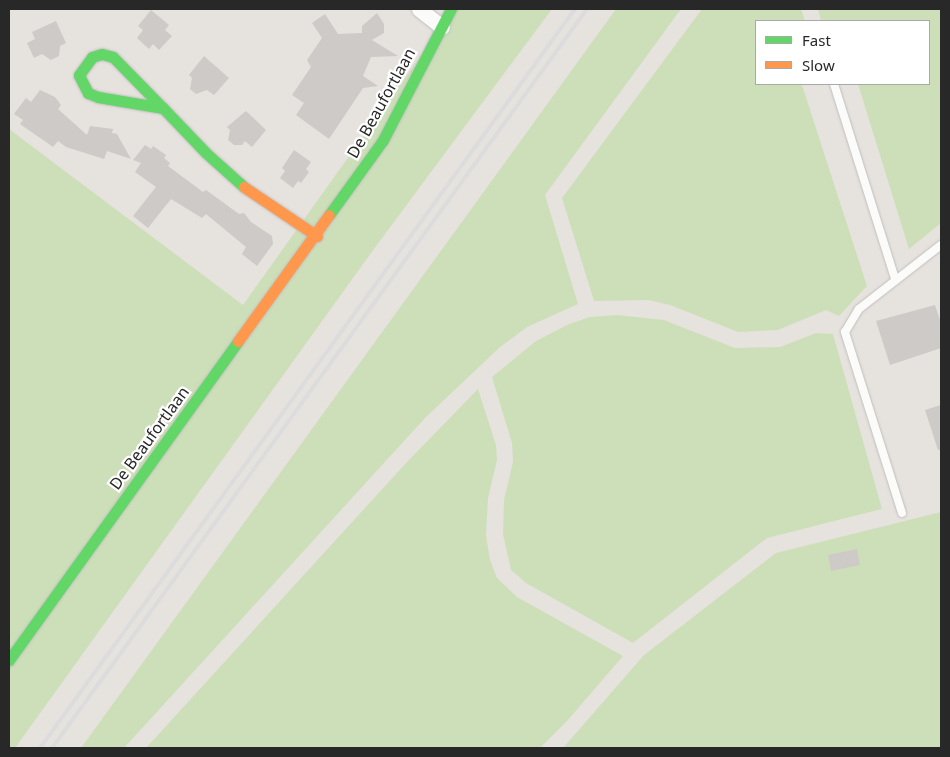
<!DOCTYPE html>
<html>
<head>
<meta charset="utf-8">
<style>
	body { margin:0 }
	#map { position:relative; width:950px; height:757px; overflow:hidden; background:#e6e2de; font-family:"Noto Sans",sans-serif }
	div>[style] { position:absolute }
	.green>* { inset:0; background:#cddfb9 }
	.building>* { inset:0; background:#cdcac7 }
	.roads { filter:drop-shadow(0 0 1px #c0bfbf) drop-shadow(0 0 1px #c0bfbf) }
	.lane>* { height:8px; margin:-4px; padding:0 4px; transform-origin:4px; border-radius:4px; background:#fbfbfa }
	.street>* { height:15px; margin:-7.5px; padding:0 7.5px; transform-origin:7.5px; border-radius:7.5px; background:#fbfbfa }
	.fast>* { height:11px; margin:-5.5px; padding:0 5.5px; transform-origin:5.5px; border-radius:5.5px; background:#63d668 }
	.slow>* { height:11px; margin:-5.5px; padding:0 5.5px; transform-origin:5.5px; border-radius:5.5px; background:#ff974d }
	.rail>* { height:4px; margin:-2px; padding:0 2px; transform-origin:2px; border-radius:2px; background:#dddcdd }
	span { translate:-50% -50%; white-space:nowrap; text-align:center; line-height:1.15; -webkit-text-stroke:4.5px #fff; paint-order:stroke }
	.street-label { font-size:16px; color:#282828 }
	.frame { position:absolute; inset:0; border:10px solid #282828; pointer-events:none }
	.legend { position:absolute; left:755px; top:20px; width:175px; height:65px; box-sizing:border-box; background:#fff; border:1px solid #a9a9a9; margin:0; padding:6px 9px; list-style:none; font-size:15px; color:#282828 }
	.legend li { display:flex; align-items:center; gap:10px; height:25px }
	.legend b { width:25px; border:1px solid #a9a9a9 }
</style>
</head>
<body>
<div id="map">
	<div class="green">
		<div style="clip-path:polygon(454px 9px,552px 9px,371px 253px,15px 748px,9px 748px,9px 129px,243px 305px)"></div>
		<div style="clip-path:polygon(616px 9px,681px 9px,545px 195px,578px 304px,527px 327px,499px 348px,425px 418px,124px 748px,81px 748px)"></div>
		<div style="clip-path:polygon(702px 9px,801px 9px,805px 21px,756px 21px,756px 84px,806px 84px,802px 85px,867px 286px,839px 316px,826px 310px,778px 330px,738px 332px,670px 305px,648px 300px,594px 301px,562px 198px)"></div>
		<div style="clip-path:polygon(818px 9px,941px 9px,941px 223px,909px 249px,858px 84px,929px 84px,929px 21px,821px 21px)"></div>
		<div style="clip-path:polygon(617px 315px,664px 320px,735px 348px,780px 347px,816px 333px,833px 334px,882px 509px,767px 538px,633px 643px,526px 583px,511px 570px,503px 534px,504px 500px,513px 462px,512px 443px,492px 377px,536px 341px,569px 324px,590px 317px)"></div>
		<div style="clip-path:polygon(478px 389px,496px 445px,497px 460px,488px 498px,486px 535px,490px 560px,497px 578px,517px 597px,623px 656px,567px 721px,540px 748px,146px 748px,406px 463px)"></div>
		<div style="clip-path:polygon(941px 512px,941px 748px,563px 748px,644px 655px,776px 553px)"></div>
	</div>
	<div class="building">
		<div style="clip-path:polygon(151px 10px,169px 25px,165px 30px,172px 36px,159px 50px,153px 44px,149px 49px,137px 38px,143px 30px,138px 26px)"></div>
		<div style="clip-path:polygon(377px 13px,384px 24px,384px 33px,372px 40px,398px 56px,371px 57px,363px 76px,378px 86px,363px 88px,329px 139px,296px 115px,304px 103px,292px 95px,311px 67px,307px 60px,322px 38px,312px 23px,325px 14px,338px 34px,362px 33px,362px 26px)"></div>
		<div style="clip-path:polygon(56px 21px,66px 43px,60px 46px,59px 56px,51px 60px,42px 54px,34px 58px,27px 43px,35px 39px,32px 32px)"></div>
		<div style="clip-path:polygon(204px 56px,229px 78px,214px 95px,207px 90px,196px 94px,190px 89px,192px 78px,189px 75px)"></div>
		<div style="clip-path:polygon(40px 90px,55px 97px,61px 105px,58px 109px,87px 135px,90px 126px,113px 129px,112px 133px,117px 134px,131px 159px,107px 151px,104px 159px,66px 147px,58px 141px,53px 147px,20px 124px,23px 120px,14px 114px,26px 98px,31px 102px)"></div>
		<div style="clip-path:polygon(246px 111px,266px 130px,252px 147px,245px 141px,242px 145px,234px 145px,228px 140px,230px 130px,227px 127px)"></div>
		<div style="clip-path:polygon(145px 145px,151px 149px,153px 146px,166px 155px,164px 158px,170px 163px,168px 166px,203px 192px,206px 190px,239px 214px,244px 213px,251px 222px,272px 236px,273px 244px,257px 266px,242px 254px,246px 247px,206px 214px,202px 218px,171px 199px,148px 228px,133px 216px,156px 187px,135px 172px,141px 163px,133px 160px)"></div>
		<div style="clip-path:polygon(294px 150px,311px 162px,306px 169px,309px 172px,301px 183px,298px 181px,293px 188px,280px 178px,285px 171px,282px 168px)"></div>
		<div style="clip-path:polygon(935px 305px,941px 323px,941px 348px,890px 365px,876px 321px)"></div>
		<div style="clip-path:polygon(941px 405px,941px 450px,938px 450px,925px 410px)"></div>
		<div style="clip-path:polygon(857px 549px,860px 565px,831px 571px,828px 555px)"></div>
	</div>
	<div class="roads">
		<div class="lane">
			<div style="left:834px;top:84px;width:204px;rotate:72.6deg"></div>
			<div style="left:902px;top:513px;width:190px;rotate:-107.5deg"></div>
			<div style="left:845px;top:332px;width:27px;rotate:-59deg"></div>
			<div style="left:859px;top:309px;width:104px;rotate:-38deg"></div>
		</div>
		<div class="street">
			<div style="left:419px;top:9px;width:29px;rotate:38deg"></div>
		</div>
		<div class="fast">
			<div style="left:163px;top:108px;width:66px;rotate:-170.4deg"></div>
			<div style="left:98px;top:97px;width:11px;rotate:-158deg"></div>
			<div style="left:88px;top:93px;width:20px;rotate:-117deg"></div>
			<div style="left:79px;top:75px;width:22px;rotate:-54deg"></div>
			<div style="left:92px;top:57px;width:10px;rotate:-17deg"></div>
			<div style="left:102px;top:54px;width:11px;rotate:15deg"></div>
			<div style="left:113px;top:57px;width:71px;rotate:45.6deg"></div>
			<div style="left:163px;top:108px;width:62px;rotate:46.3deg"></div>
			<div style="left:206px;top:153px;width:51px;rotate:41.8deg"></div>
			<div style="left:329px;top:215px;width:92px;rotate:-54.2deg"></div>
			<div style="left:383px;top:140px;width:148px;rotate:-62.6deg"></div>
			<div style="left:9px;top:660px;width:393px;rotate:-54.3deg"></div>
		</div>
		<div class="slow">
			<div style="left:244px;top:187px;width:88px;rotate:33.9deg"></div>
			<div style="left:238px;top:341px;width:155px;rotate:-54.2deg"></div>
		</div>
	</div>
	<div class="rail">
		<div style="left:40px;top:748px;width:912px;rotate:-54.1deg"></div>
		<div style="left:52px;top:748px;width:912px;rotate:-54.1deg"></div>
	</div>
	<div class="street-label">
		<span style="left:381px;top:103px;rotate:-61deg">De Beaufortlaan</span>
		<span style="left:149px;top:438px;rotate:-54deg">De Beaufortlaan</span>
	</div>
	<div class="frame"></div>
	<ul class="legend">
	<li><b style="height:6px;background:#63d668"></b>Fast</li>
	<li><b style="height:6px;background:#ff974d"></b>Slow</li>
	</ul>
</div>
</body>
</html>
